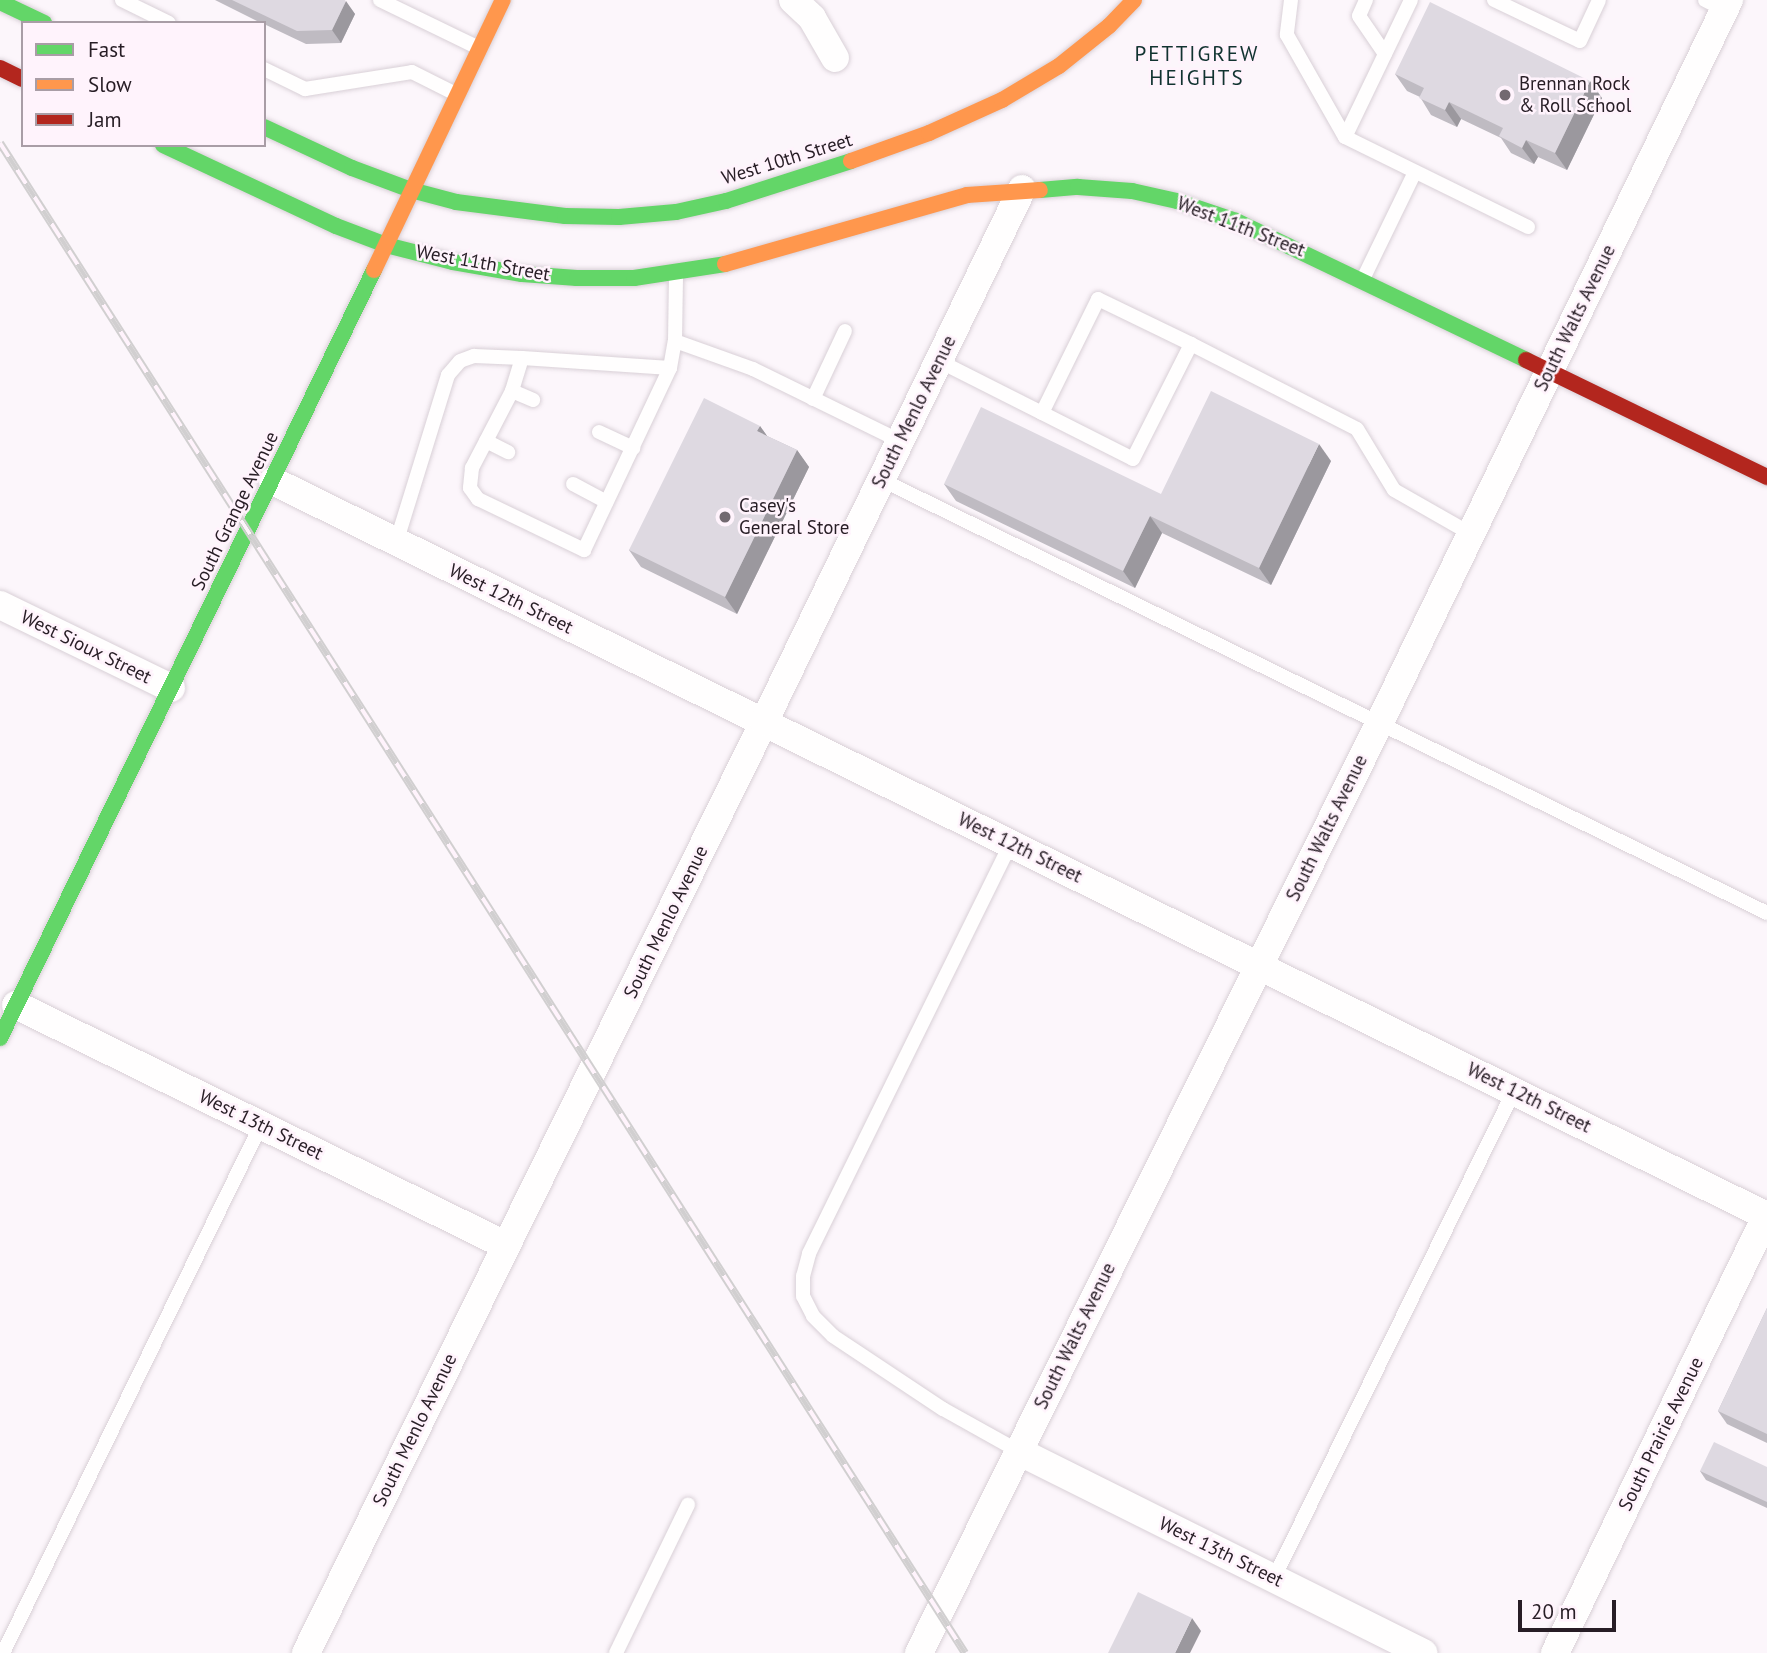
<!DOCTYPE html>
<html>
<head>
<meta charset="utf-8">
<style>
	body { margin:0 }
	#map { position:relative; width:1767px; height:1653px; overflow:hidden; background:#fcf6fb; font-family:"PT Sans",sans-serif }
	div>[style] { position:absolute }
	.roads { filter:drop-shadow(0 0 2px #d9d0d7) drop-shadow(0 0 2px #d9d0d7) }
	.lane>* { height:14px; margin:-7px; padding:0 7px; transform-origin:7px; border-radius:7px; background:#fffefe }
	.street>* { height:28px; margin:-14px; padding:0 14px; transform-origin:14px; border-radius:14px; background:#fffefe }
	.fast>* { height:16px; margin:-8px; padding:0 8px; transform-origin:8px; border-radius:8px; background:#63d668 }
	.slow>* { height:16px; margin:-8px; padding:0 8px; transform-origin:8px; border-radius:8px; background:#ff974d }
	.jam>* { height:16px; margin:-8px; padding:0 8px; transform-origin:8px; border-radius:8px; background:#b3261e }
	.rail>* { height:8px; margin-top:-4px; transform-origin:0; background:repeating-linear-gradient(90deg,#fff3fc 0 16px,#d1cfd0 0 32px); box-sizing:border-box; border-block:2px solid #d1cfd0 }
	.wall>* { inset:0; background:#bfbbc2 }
	.shaded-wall>* { inset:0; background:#9b989e }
	.building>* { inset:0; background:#ded9e1 }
	.dots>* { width:19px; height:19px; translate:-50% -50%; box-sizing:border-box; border:4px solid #fff3fc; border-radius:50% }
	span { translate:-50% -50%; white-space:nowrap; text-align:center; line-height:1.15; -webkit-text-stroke:5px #fff3fc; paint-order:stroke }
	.poi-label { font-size:19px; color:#271d25 }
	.left { translate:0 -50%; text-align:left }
	.street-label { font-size:19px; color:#271d25 }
	.neighbourhood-label { font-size:21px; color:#113330; letter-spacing:2px }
	.legend { position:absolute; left:21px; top:21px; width:245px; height:126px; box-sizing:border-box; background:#fff3fc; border:2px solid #a99da6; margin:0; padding:9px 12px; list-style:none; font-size:21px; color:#271d25 }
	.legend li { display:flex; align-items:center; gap:14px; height:35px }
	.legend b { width:35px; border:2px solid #a99da6 }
	.scale { position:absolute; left:1518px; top:1600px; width:98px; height:32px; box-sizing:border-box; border:4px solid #271d25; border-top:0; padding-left:9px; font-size:21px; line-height:24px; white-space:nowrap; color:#271d25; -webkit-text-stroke:5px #fff3fc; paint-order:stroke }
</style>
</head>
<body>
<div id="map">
	<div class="roads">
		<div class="lane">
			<div style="left:122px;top:0;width:52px;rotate:26.1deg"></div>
			<div style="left:380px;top:0;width:110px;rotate:25.9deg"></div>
			<div style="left:1291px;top:0;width:35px;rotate:97deg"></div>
			<div style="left:1287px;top:35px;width:117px;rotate:60.4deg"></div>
			<div style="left:1366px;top:0;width:17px;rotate:114deg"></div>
			<div style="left:1359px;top:16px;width:46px;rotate:55.6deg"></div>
			<div style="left:1411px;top:0;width:152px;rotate:115.7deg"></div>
			<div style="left:1345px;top:137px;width:204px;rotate:26.2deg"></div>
			<div style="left:1494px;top:0;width:95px;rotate:25.5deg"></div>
			<div style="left:1580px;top:41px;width:45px;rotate:-65.1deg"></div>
			<div style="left:1705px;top:0;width:22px;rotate:27deg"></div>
			<div style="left:264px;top:69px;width:46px;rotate:26deg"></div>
			<div style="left:305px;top:89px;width:108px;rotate:-9deg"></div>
			<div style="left:412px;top:72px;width:49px;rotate:26.6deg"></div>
			<div style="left:1363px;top:279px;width:119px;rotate:-64.1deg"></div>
			<div style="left:675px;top:341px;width:83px;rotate:19.7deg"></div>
			<div style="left:753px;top:369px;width:164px;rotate:26.1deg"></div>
			<div style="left:939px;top:361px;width:217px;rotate:26.8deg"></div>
			<div style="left:1133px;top:459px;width:129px;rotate:-63.2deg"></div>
			<div style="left:1191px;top:344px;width:186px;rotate:27.1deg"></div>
			<div style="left:1357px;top:429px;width:71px;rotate:58.8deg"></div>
			<div style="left:1394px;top:490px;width:89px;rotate:29.7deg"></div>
			<div style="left:670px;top:368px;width:148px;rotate:-176.1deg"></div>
			<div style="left:522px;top:358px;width:34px;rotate:107deg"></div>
			<div style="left:512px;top:391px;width:87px;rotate:117.5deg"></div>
			<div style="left:472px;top:468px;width:20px;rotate:96deg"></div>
			<div style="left:470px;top:488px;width:14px;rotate:54deg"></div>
			<div style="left:478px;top:499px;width:118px;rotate:25.7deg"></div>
			<div style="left:584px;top:550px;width:201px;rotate:-64.7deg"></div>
			<div style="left:670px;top:368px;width:27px;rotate:-80deg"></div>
			<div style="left:675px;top:341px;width:66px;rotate:-89.1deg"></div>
			<div style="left:512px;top:391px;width:23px;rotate:23deg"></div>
			<div style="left:813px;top:399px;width:75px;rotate:-64.8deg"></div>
			<div style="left:1042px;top:413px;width:127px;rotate:-63.8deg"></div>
			<div style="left:1098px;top:299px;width:103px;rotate:25.8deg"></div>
			<div style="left:599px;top:432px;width:38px;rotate:25deg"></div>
			<div style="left:486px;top:441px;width:25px;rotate:27deg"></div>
			<div style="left:882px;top:480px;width:985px;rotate:26.07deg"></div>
			<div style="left:573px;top:484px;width:38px;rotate:28deg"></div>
			<div style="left:396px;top:543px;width:176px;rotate:-72.8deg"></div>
			<div style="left:448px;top:375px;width:18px;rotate:-49deg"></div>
			<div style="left:460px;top:361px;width:15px;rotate:-20deg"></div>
			<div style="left:474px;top:356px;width:48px;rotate:2.4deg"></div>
			<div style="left:1011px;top:843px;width:458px;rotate:116.2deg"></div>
			<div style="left:809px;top:1254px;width:23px;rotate:105deg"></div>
			<div style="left:803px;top:1276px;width:20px;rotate:90deg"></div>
			<div style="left:803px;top:1296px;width:22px;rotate:63deg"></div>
			<div style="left:813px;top:1316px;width:28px;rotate:45deg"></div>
			<div style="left:833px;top:1336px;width:132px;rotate:33.6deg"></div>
			<div style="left:943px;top:1409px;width:86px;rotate:29.2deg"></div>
			<div style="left:1274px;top:1578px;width:543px;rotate:-63.77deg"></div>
			<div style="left:3px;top:1653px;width:588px;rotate:-63.96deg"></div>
			<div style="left:616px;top:1653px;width:165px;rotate:-64.1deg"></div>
		</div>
		<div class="street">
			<div style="left:793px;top:0;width:26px;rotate:43deg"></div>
			<div style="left:812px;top:18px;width:46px;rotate:60.1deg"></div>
			<div style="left:273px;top:481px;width:1665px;rotate:26.2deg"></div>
			<div style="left:0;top:605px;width:190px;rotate:25.9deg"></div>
			<div style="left:16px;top:1005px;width:545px;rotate:26.14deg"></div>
			<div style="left:1018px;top:1451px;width:453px;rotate:26.5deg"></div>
			<div style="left:306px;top:1653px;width:1038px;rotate:-63.81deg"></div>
			<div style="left:764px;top:722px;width:592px;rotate:-64.17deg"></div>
			<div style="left:919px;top:1653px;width:1039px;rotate:-63.66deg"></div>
			<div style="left:1380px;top:722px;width:802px;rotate:-64.2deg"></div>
			<div style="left:1555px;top:1653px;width:487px;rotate:-64.2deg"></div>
		</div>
		<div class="fast">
			<div style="left:0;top:2px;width:49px;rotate:25.5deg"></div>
			<div style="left:264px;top:127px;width:97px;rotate:25deg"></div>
			<div style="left:352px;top:168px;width:63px;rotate:20.4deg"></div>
			<div style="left:411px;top:190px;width:47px;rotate:14.9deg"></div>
			<div style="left:456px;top:202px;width:110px;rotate:7.3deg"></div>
			<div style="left:565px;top:216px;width:54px;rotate:1.1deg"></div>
			<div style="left:619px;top:217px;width:57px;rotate:-5deg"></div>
			<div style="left:676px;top:212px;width:51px;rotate:-12.4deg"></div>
			<div style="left:726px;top:201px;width:131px;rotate:-17.7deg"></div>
			<div style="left:163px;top:145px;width:191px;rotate:25.1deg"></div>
			<div style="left:336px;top:226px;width:53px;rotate:20.8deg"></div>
			<div style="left:386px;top:245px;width:69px;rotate:14.2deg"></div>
			<div style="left:453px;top:262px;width:70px;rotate:9.9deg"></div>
			<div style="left:522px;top:274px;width:55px;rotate:4.2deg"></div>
			<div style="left:577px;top:278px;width:57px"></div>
			<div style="left:634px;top:278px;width:92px;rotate:-8.7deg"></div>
			<div style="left:1040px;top:190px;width:38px;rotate:-5deg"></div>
			<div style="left:1078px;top:187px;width:54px;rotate:4.2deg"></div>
			<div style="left:1132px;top:191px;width:46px;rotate:12.5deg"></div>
			<div style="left:1177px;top:201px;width:62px;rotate:18.7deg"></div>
			<div style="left:1236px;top:221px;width:322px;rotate:25.6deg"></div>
			<div style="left:0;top:1038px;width:854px;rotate:-64.03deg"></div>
		</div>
		<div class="slow">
			<div style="left:851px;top:161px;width:83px;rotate:-19.7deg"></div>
			<div style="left:929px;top:133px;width:80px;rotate:-24.3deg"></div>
			<div style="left:1002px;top:100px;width:66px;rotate:-30.8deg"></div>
			<div style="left:1059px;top:66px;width:64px;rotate:-38.7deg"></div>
			<div style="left:1109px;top:26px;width:36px;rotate:-46deg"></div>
			<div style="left:725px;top:264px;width:252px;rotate:-15.9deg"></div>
			<div style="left:967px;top:195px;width:73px;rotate:-3.9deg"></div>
			<div style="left:374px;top:270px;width:299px;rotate:-64.5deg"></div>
		</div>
		<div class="jam">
			<div style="left:0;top:68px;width:25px;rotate:26deg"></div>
			<div style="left:1526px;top:360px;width:268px;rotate:25.9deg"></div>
		</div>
	</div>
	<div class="rail">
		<div style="left:0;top:143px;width:1792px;rotate:57.42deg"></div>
	</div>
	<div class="wall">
		<div style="clip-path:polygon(215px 0,344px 0,355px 14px,341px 43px,306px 44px,264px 24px,264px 23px,261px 23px)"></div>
		<div style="clip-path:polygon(1395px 74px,1602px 98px,1567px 170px,1538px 157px,1534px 164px,1511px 153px,1501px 138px,1461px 119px,1457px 127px,1431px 115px,1420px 97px,1407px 91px)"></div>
		<div style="clip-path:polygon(760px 426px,767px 436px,797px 450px,809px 467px,737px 614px,641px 567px,629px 550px)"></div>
		<div style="clip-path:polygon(1331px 461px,1271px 585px,1162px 533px,1135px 588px,956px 501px,944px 484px,1161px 494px)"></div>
		<div style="clip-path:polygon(1767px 1308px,1767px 1443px,1727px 1424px,1718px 1411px)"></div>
		<div style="clip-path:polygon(1767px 1467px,1767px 1508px,1706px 1480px,1700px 1471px)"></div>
	</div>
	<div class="shaded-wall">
		<div style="clip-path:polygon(346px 1px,355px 14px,341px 43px,332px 30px)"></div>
		<div style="clip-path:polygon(1590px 81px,1602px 98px,1567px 170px,1555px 153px)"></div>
		<div style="clip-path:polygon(1449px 102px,1461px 119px,1457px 127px,1445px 110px)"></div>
		<div style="clip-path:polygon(1526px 140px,1538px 157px,1534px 164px,1522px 148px)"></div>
		<div style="clip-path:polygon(760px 426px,772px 443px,757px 431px)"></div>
		<div style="clip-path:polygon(1319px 444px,1331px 461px,1271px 585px,1259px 568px)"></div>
		<div style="clip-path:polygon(797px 450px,809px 467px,737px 614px,725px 597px)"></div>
		<div style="clip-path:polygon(1150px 516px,1162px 533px,1135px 588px,1123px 571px)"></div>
		<div style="clip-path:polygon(1192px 1618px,1201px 1631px,1190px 1653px,1175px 1653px)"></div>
	</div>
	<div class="building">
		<div style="clip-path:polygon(232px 0,344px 0,346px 1px,332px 30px,297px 31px)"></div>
		<div style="clip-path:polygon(1430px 2px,1590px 81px,1555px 153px,1526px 140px,1522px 148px,1499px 136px,1503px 128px,1449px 102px,1445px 110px,1419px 98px,1424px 88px,1395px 74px)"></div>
		<div style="clip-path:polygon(1211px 391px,1319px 444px,1259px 568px,1150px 516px,1123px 571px,944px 484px,981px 407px,1161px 494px)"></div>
		<div style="clip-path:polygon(704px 398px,760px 426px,757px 431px,797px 450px,725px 597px,629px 550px)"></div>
		<div style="clip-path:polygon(1767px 1308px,1767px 1434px,1718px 1411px)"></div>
		<div style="clip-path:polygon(1714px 1442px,1767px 1467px,1767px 1502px,1700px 1471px)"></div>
		<div style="clip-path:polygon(1138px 1592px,1192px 1618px,1175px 1653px,1108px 1653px)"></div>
	</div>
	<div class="dots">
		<div style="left:1505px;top:95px;background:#726970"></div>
		<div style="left:725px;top:517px;background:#726970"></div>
	</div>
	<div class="poi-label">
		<span class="left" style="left:1519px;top:95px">Brennan Rock<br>&amp; Roll School</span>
		<span class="left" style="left:739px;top:517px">Casey's<br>General Store</span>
	</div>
	<div class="street-label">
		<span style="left:787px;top:159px;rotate:-17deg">West 10th Street</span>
		<span style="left:1241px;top:227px;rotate:21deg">West 11th Street</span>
		<span style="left:483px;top:263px;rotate:10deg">West 11th Street</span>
		<span style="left:1575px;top:318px;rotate:-64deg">South Walts Avenue</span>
		<span style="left:914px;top:412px;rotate:-64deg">South Menlo Avenue</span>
		<span style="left:235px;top:511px;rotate:-64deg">South Grange Avenue</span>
		<span style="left:511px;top:599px;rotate:26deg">West 12th Street</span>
		<span style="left:86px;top:647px;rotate:26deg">West Sioux Street</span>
		<span style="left:1327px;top:828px;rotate:-64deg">South Walts Avenue</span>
		<span style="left:1020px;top:848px;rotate:26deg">West 12th Street</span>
		<span style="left:666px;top:922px;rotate:-64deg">South Menlo Avenue</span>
		<span style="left:1529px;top:1098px;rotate:26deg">West 12th Street</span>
		<span style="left:261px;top:1125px;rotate:26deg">West 13th Street</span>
		<span style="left:1075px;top:1336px;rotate:-64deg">South Walts Avenue</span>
		<span style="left:415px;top:1430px;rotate:-64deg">South Menlo Avenue</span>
		<span style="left:1661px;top:1434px;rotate:-64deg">South Prairie Avenue</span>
		<span style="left:1221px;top:1552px;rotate:26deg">West 13th Street</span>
	</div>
	<div class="neighbourhood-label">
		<span style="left:1197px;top:66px">PETTIGREW<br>HEIGHTS</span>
	</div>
	<ul class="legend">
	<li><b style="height:9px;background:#63d668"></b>Fast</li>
	<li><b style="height:9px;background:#ff974d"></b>Slow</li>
	<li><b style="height:9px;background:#b3261e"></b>Jam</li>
	</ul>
	<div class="scale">20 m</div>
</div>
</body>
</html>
